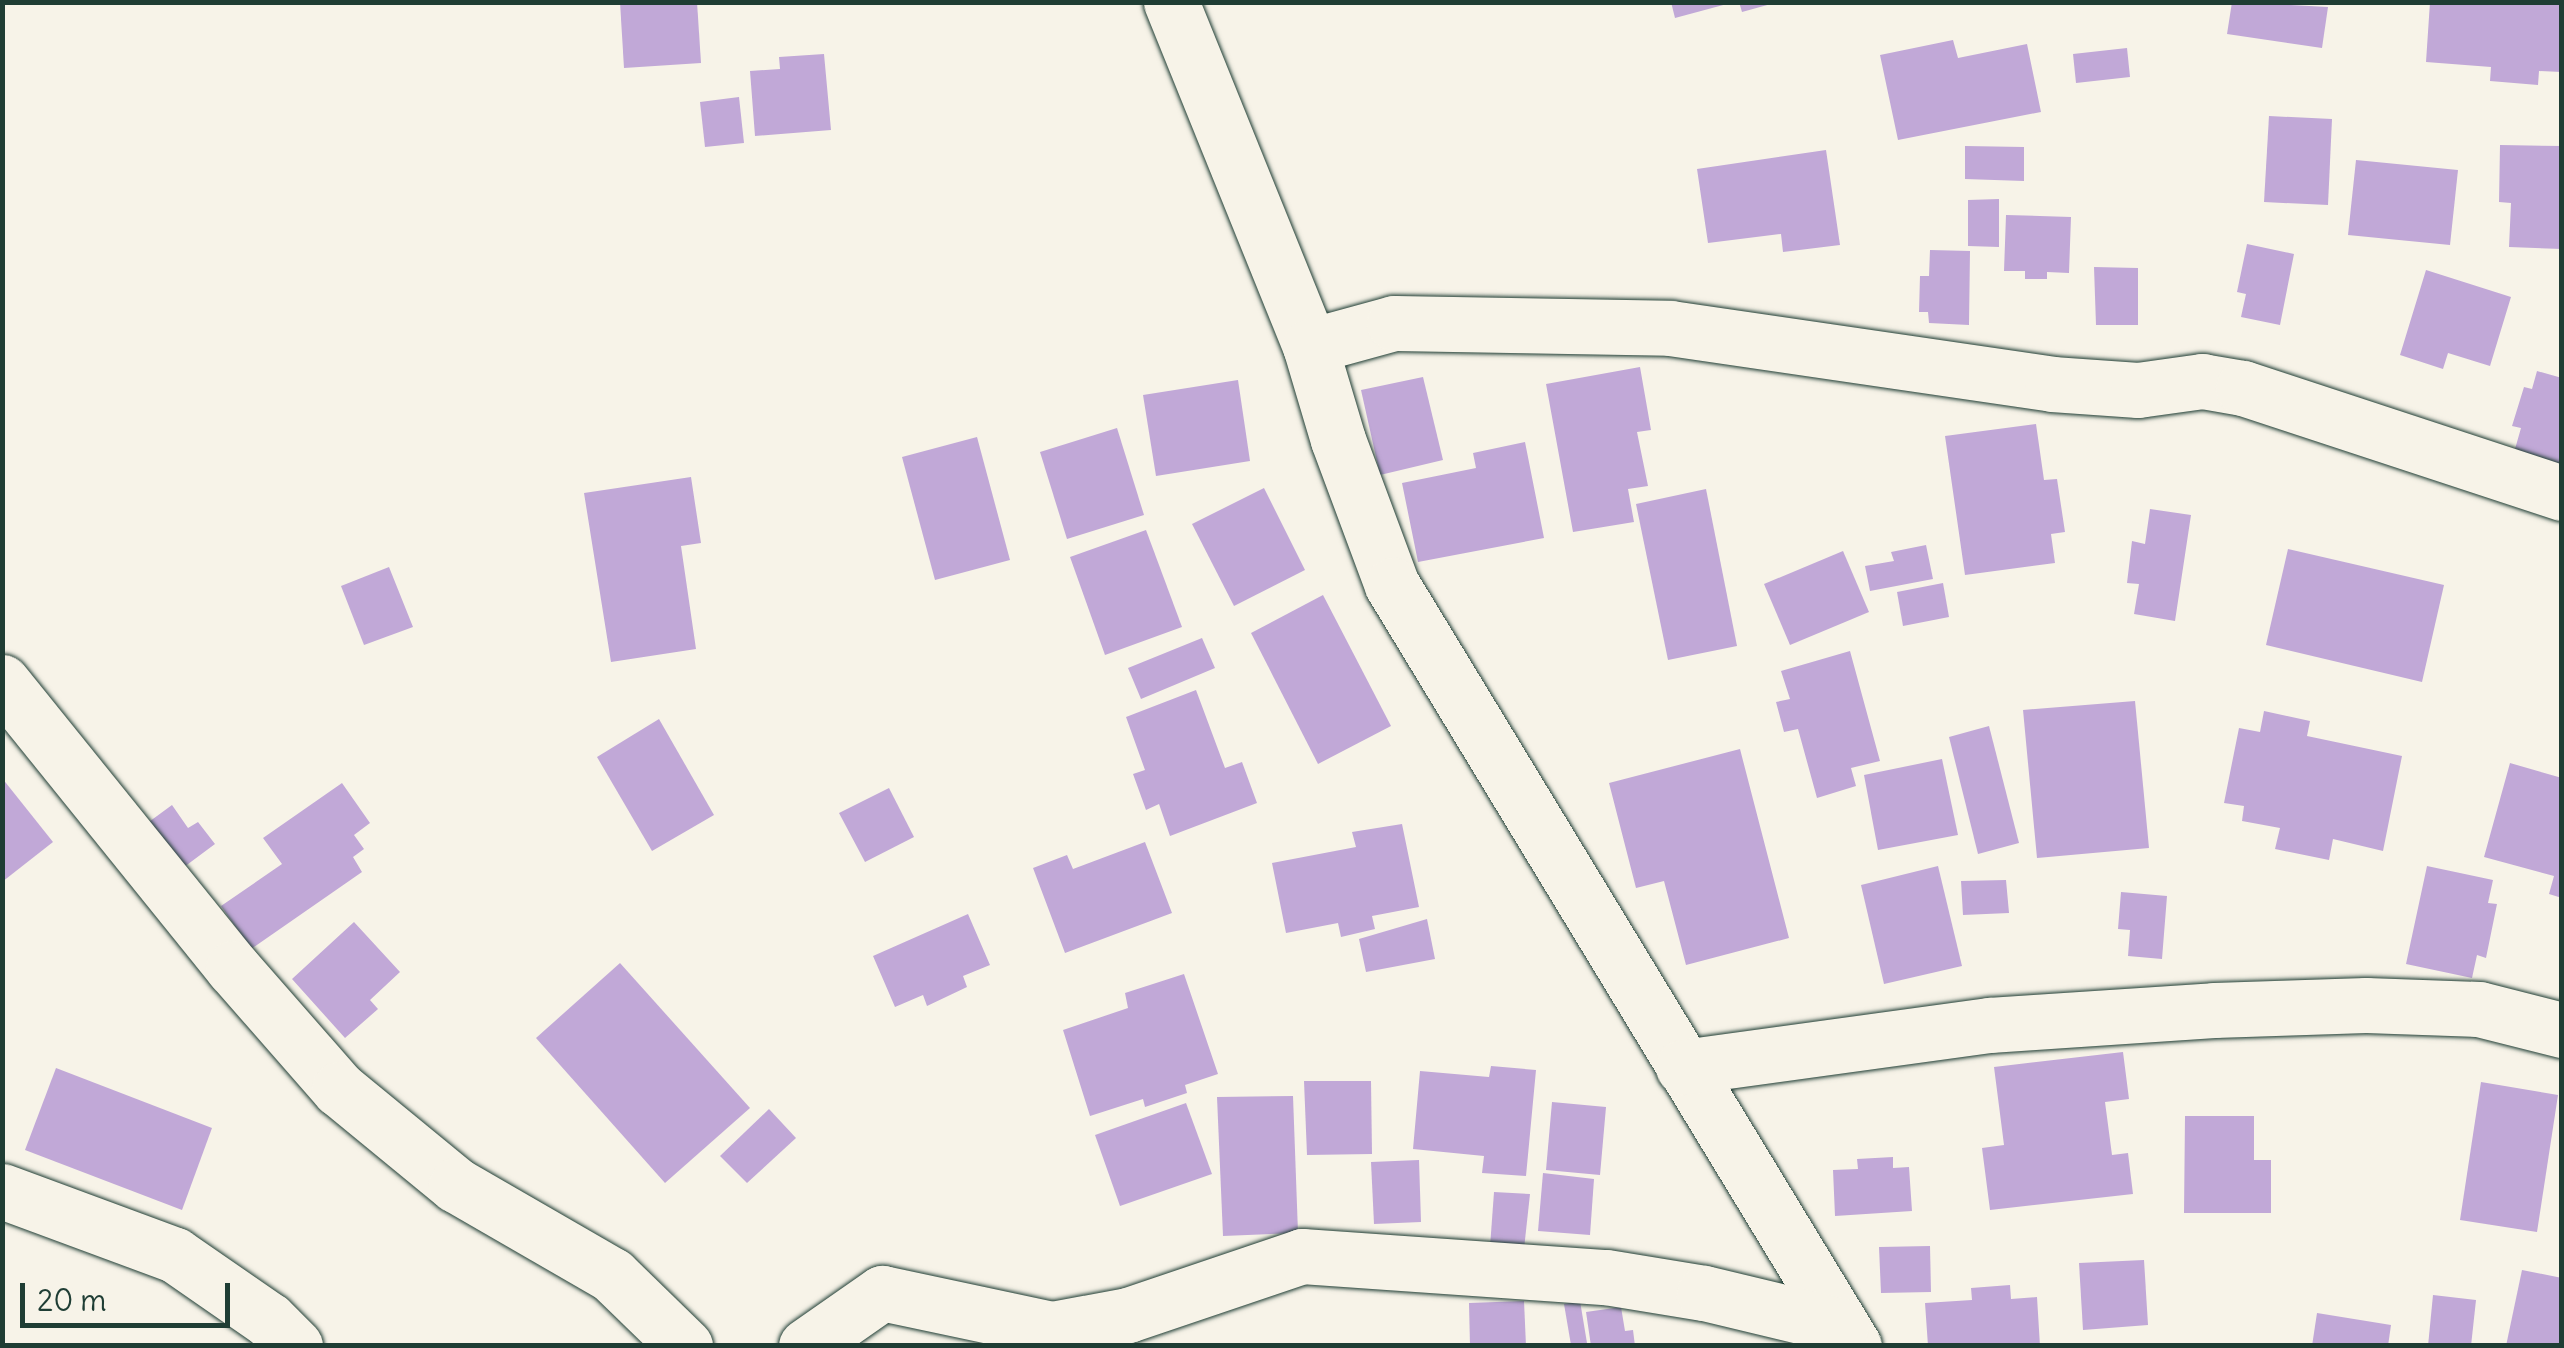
<!DOCTYPE html>
<html>
<head>
<meta charset="utf-8">
<style>
	body { margin:0 }
	#map { position:relative; width:2564px; height:1348px; overflow:hidden; background:#f7f3e8; font-family:Delius,sans-serif }
	div>[style] { position:absolute }
	.building>* { inset:0; background:#c1a8d7 }
	.roads { filter:drop-shadow(0 0 2px #1f3d34) drop-shadow(0 0 2px #1f3d34) }
	.minor>* { height:55px; margin:-27.5px; padding:0 27.5px; transform-origin:27.5px; border-radius:27.5px; background:#f7f3e8 }
	span { translate:-50% -50%; white-space:nowrap; text-align:center; line-height:1.15; -webkit-text-stroke:9px #f7f3e8; paint-order:stroke }
	.frame { position:absolute; inset:0; border:5px solid #1f3d34; pointer-events:none }
	.scale { position:absolute; left:20px; top:1283px; width:210px; height:45px; box-sizing:border-box; border:5px solid #1f3d34; border-top:0; padding-left:12px; font-size:30px; line-height:35px; white-space:nowrap; color:#1f3d34; -webkit-text-stroke:8px #f7f3e8; paint-order:stroke }
</style>
</head>
<body>
<div id="map">
	<div class="building">
		<div style="clip-path:polygon(620px 2px,697px 2px,701px 63px,624px 68px)"></div>
		<div style="clip-path:polygon(1671px 2px,1727px 2px,1727px 4px,1675px 18px)"></div>
		<div style="clip-path:polygon(1739px 2px,1770px 2px,1771px 4px,1742px 12px)"></div>
		<div style="clip-path:polygon(2232px 2px,2328px 7px,2322px 48px,2227px 34px)"></div>
		<div style="clip-path:polygon(2430px 2px,2562px 2px,2562px 72px,2539px 71px,2538px 85px,2490px 81px,2491px 67px,2426px 62px)"></div>
		<div style="clip-path:polygon(1953px 40px,1958px 58px,2027px 44px,2041px 112px,1898px 140px,1880px 55px)"></div>
		<div style="clip-path:polygon(2127px 48px,2130px 77px,2076px 83px,2073px 54px)"></div>
		<div style="clip-path:polygon(824px 54px,831px 130px,755px 136px,750px 71px,780px 69px,779px 57px)"></div>
		<div style="clip-path:polygon(739px 97px,744px 143px,705px 147px,700px 102px)"></div>
		<div style="clip-path:polygon(2269px 116px,2332px 119px,2328px 205px,2264px 202px)"></div>
		<div style="clip-path:polygon(2500px 145px,2562px 146px,2562px 249px,2509px 247px,2511px 203px,2499px 202px)"></div>
		<div style="clip-path:polygon(1965px 146px,2024px 147px,2024px 181px,1965px 179px)"></div>
		<div style="clip-path:polygon(1826px 150px,1840px 245px,1783px 252px,1781px 234px,1708px 243px,1697px 169px)"></div>
		<div style="clip-path:polygon(2356px 160px,2458px 170px,2450px 245px,2348px 235px)"></div>
		<div style="clip-path:polygon(1999px 199px,1999px 247px,1968px 246px,1968px 200px)"></div>
		<div style="clip-path:polygon(2006px 215px,2071px 217px,2069px 273px,2047px 272px,2047px 279px,2025px 279px,2025px 271px,2004px 271px)"></div>
		<div style="clip-path:polygon(2247px 244px,2294px 254px,2280px 325px,2241px 317px,2246px 294px,2237px 292px)"></div>
		<div style="clip-path:polygon(1930px 250px,1970px 251px,1969px 325px,1929px 323px,1928px 312px,1919px 312px,1920px 276px,1929px 276px)"></div>
		<div style="clip-path:polygon(2094px 267px,2138px 268px,2138px 325px,2096px 325px)"></div>
		<div style="clip-path:polygon(2426px 270px,2511px 297px,2490px 366px,2448px 353px,2443px 369px,2400px 355px)"></div>
		<div style="clip-path:polygon(1640px 367px,1651px 430px,1637px 432px,1648px 486px,1628px 489px,1634px 522px,1573px 532px,1546px 384px)"></div>
		<div style="clip-path:polygon(2537px 371px,2562px 378px,2562px 469px,2513px 456px,2521px 428px,2512px 426px,2524px 387px,2532px 389px)"></div>
		<div style="clip-path:polygon(1423px 377px,1443px 460px,1380px 475px,1361px 390px)"></div>
		<div style="clip-path:polygon(1238px 380px,1250px 461px,1156px 476px,1143px 395px)"></div>
		<div style="clip-path:polygon(2036px 424px,2044px 480px,2057px 479px,2065px 532px,2051px 534px,2055px 563px,1965px 575px,1945px 436px)"></div>
		<div style="clip-path:polygon(1117px 428px,1144px 515px,1067px 539px,1040px 452px)"></div>
		<div style="clip-path:polygon(977px 437px,1010px 560px,935px 580px,902px 457px)"></div>
		<div style="clip-path:polygon(1525px 442px,1544px 538px,1418px 562px,1402px 483px,1476px 468px,1473px 453px)"></div>
		<div style="clip-path:polygon(691px 477px,701px 543px,681px 546px,696px 649px,611px 662px,584px 493px)"></div>
		<div style="clip-path:polygon(1264px 488px,1305px 570px,1234px 606px,1192px 524px)"></div>
		<div style="clip-path:polygon(1706px 489px,1737px 646px,1668px 660px,1636px 504px)"></div>
		<div style="clip-path:polygon(2150px 509px,2191px 515px,2175px 621px,2134px 614px,2139px 584px,2127px 583px,2132px 541px,2145px 544px)"></div>
		<div style="clip-path:polygon(1146px 530px,1182px 627px,1105px 655px,1070px 557px)"></div>
		<div style="clip-path:polygon(1926px 545px,1933px 579px,1870px 591px,1865px 566px,1894px 561px,1891px 552px)"></div>
		<div style="clip-path:polygon(2288px 549px,2444px 585px,2422px 682px,2266px 645px)"></div>
		<div style="clip-path:polygon(1843px 551px,1869px 612px,1790px 645px,1764px 584px)"></div>
		<div style="clip-path:polygon(389px 567px,413px 627px,364px 645px,341px 586px)"></div>
		<div style="clip-path:polygon(1943px 583px,1949px 617px,1903px 626px,1897px 592px)"></div>
		<div style="clip-path:polygon(1323px 595px,1391px 726px,1318px 764px,1251px 633px)"></div>
		<div style="clip-path:polygon(1202px 638px,1215px 668px,1141px 699px,1128px 668px)"></div>
		<div style="clip-path:polygon(1850px 651px,1880px 761px,1851px 768px,1856px 786px,1817px 798px,1798px 729px,1784px 732px,1776px 702px,1790px 699px,1781px 671px)"></div>
		<div style="clip-path:polygon(1196px 690px,1225px 768px,1242px 762px,1257px 803px,1170px 836px,1159px 804px,1146px 810px,1133px 774px,1145px 770px,1126px 717px)"></div>
		<div style="clip-path:polygon(2135px 701px,2149px 848px,2037px 858px,2023px 710px)"></div>
		<div style="clip-path:polygon(2264px 711px,2310px 721px,2307px 736px,2402px 756px,2383px 851px,2333px 839px,2329px 860px,2275px 849px,2280px 828px,2242px 821px,2244px 806px,2224px 803px,2239px 728px,2260px 732px)"></div>
		<div style="clip-path:polygon(659px 719px,714px 815px,652px 851px,597px 757px)"></div>
		<div style="clip-path:polygon(1989px 726px,2019px 843px,1978px 854px,1949px 737px)"></div>
		<div style="clip-path:polygon(1740px 749px,1789px 938px,1686px 965px,1664px 881px,1636px 888px,1609px 783px)"></div>
		<div style="clip-path:polygon(1942px 759px,1958px 835px,1878px 850px,1864px 775px)"></div>
		<div style="clip-path:polygon(2510px 763px,2562px 778px,2562px 898px,2549px 894px,2554px 876px,2484px 857px)"></div>
		<div style="clip-path:polygon(2px 778px,53px 842px,2px 882px)"></div>
		<div style="clip-path:polygon(342px 783px,370px 823px,354px 835px,364px 849px,353px 857px,362px 872px,251px 949px,221px 906px,282px 864px,263px 838px)"></div>
		<div style="clip-path:polygon(889px 788px,914px 837px,865px 862px,839px 813px)"></div>
		<div style="clip-path:polygon(172px 805px,188px 828px,198px 822px,215px 844px,176px 873px,142px 827px)"></div>
		<div style="clip-path:polygon(1402px 824px,1419px 907px,1372px 916px,1375px 929px,1341px 937px,1338px 923px,1286px 933px,1272px 863px,1356px 847px,1352px 832px)"></div>
		<div style="clip-path:polygon(1145px 842px,1172px 913px,1065px 953px,1033px 868px,1067px 855px,1073px 869px)"></div>
		<div style="clip-path:polygon(1938px 866px,1962px 966px,1884px 984px,1861px 885px)"></div>
		<div style="clip-path:polygon(2427px 866px,2493px 880px,2488px 903px,2497px 904px,2486px 958px,2477px 955px,2472px 978px,2406px 964px)"></div>
		<div style="clip-path:polygon(2006px 880px,2009px 913px,1963px 915px,1961px 881px)"></div>
		<div style="clip-path:polygon(2121px 892px,2167px 896px,2162px 959px,2128px 956px,2130px 930px,2118px 929px)"></div>
		<div style="clip-path:polygon(968px 914px,990px 965px,963px 976px,967px 987px,927px 1006px,923px 995px,895px 1007px,873px 956px)"></div>
		<div style="clip-path:polygon(1427px 919px,1435px 959px,1366px 972px,1359px 939px)"></div>
		<div style="clip-path:polygon(354px 922px,400px 972px,370px 1000px,378px 1009px,345px 1038px,292px 979px)"></div>
		<div style="clip-path:polygon(620px 963px,750px 1108px,665px 1183px,536px 1038px)"></div>
		<div style="clip-path:polygon(1184px 974px,1218px 1074px,1185px 1085px,1187px 1093px,1145px 1107px,1143px 1099px,1090px 1116px,1063px 1030px,1128px 1008px,1125px 993px)"></div>
		<div style="clip-path:polygon(2123px 1052px,2129px 1099px,2105px 1102px,2112px 1155px,2128px 1153px,2133px 1194px,1990px 1210px,1982px 1148px,2004px 1145px,1994px 1067px)"></div>
		<div style="clip-path:polygon(1491px 1066px,1536px 1070px,1526px 1176px,1482px 1173px,1484px 1156px,1413px 1149px,1420px 1071px,1489px 1077px)"></div>
		<div style="clip-path:polygon(56px 1068px,212px 1128px,182px 1210px,25px 1150px)"></div>
		<div style="clip-path:polygon(1304px 1081px,1371px 1081px,1372px 1154px,1307px 1155px)"></div>
		<div style="clip-path:polygon(2481px 1082px,2558px 1095px,2537px 1232px,2460px 1220px)"></div>
		<div style="clip-path:polygon(1293px 1096px,1298px 1233px,1223px 1236px,1217px 1097px)"></div>
		<div style="clip-path:polygon(1552px 1102px,1606px 1107px,1600px 1175px,1546px 1170px)"></div>
		<div style="clip-path:polygon(1186px 1103px,1212px 1174px,1120px 1206px,1095px 1135px)"></div>
		<div style="clip-path:polygon(769px 1109px,796px 1138px,747px 1183px,720px 1156px)"></div>
		<div style="clip-path:polygon(2185px 1116px,2254px 1116px,2254px 1160px,2271px 1160px,2271px 1213px,2184px 1213px)"></div>
		<div style="clip-path:polygon(1893px 1157px,1893px 1168px,1909px 1167px,1912px 1211px,1835px 1216px,1833px 1170px,1858px 1169px,1857px 1159px)"></div>
		<div style="clip-path:polygon(1419px 1160px,1421px 1222px,1374px 1224px,1371px 1162px)"></div>
		<div style="clip-path:polygon(1543px 1173px,1594px 1179px,1590px 1235px,1538px 1231px)"></div>
		<div style="clip-path:polygon(1494px 1192px,1530px 1194px,1524px 1249px,1490px 1247px)"></div>
		<div style="clip-path:polygon(1930px 1246px,1931px 1292px,1881px 1293px,1879px 1247px)"></div>
		<div style="clip-path:polygon(2144px 1260px,2148px 1325px,2083px 1330px,2079px 1263px)"></div>
		<div style="clip-path:polygon(2522px 1270px,2562px 1278px,2562px 1346px,2506px 1346px)"></div>
		<div style="clip-path:polygon(2010px 1285px,2011px 1299px,2037px 1297px,2040px 1346px,1928px 1346px,1925px 1303px,1972px 1300px,1971px 1288px)"></div>
		<div style="clip-path:polygon(2433px 1295px,2476px 1300px,2471px 1346px,2428px 1346px)"></div>
		<div style="clip-path:polygon(1524px 1301px,1526px 1346px,1470px 1346px,1469px 1303px)"></div>
		<div style="clip-path:polygon(1580px 1301px,1587px 1343px,1571px 1345px,1564px 1304px)"></div>
		<div style="clip-path:polygon(1621px 1307px,1625px 1331px,1633px 1330px,1635px 1346px,1591px 1346px,1586px 1312px)"></div>
		<div style="clip-path:polygon(2317px 1313px,2391px 1325px,2388px 1346px,2312px 1346px)"></div>
	</div>
	<div class="roads">
		<div class="minor">
			<div style="left:1171px;top:2px;width:371px;rotate:68deg"></div>
			<div style="left:1310px;top:346px;width:98px;rotate:73.4deg"></div>
			<div style="left:1338px;top:440px;width:155px;rotate:69.6deg"></div>
			<div style="left:1392px;top:585px;width:890px;rotate:58.74deg"></div>
			<div style="left:1310px;top:346px;width:87px;rotate:-15.3deg"></div>
			<div style="left:1394px;top:323px;width:276px;rotate:1deg"></div>
			<div style="left:1670px;top:328px;width:386px;rotate:8.3deg"></div>
			<div style="left:2052px;top:384px;width:86px;rotate:4deg"></div>
			<div style="left:2138px;top:390px;width:65px;rotate:-8deg"></div>
			<div style="left:2202px;top:381px;width:42px;rotate:9.7deg"></div>
			<div style="left:2243px;top:388px;width:336px;rotate:18.2deg"></div>
			<div style="left:2px;top:682px;width:368px;rotate:51.1deg"></div>
			<div style="left:233px;top:968px;width:161px;rotate:48.8deg"></div>
			<div style="left:339px;top:1089px;width:151px;rotate:39.4deg"></div>
			<div style="left:456px;top:1185px;width:180px;rotate:30deg"></div>
			<div style="left:612px;top:1275px;width:102px;rotate:44.2deg"></div>
			<div style="left:1683px;top:1067px;width:309px;rotate:-7.8deg"></div>
			<div style="left:1989px;top:1025px;width:225px;rotate:-3.8deg"></div>
			<div style="left:2214px;top:1010px;width:152px;rotate:-1.9deg"></div>
			<div style="left:2366px;top:1005px;width:113px;rotate:2deg"></div>
			<div style="left:2479px;top:1009px;width:86px;rotate:14.2deg"></div>
			<div style="left:2px;top:1191px;width:184px;rotate:20.3deg"></div>
			<div style="left:175px;top:1255px;width:114px;rotate:34.7deg"></div>
			<div style="left:269px;top:1320px;width:37px;rotate:45deg"></div>
			<div style="left:806px;top:1346px;width:93px;rotate:-34.9deg"></div>
			<div style="left:882px;top:1293px;width:174px;rotate:12deg"></div>
			<div style="left:1052px;top:1329px;width:77px;rotate:-10.4deg"></div>
			<div style="left:1128px;top:1315px;width:184px;rotate:-18.7deg"></div>
			<div style="left:1302px;top:1256px;width:305px;rotate:4deg"></div>
			<div style="left:1606px;top:1277px;width:99px;rotate:9.3deg"></div>
			<div style="left:1704px;top:1293px;width:141px;rotate:13.5deg"></div>
		</div>
	</div>
	<div class="frame"></div>
	<div class="scale">20 m</div>
</div>
</body>
</html>
